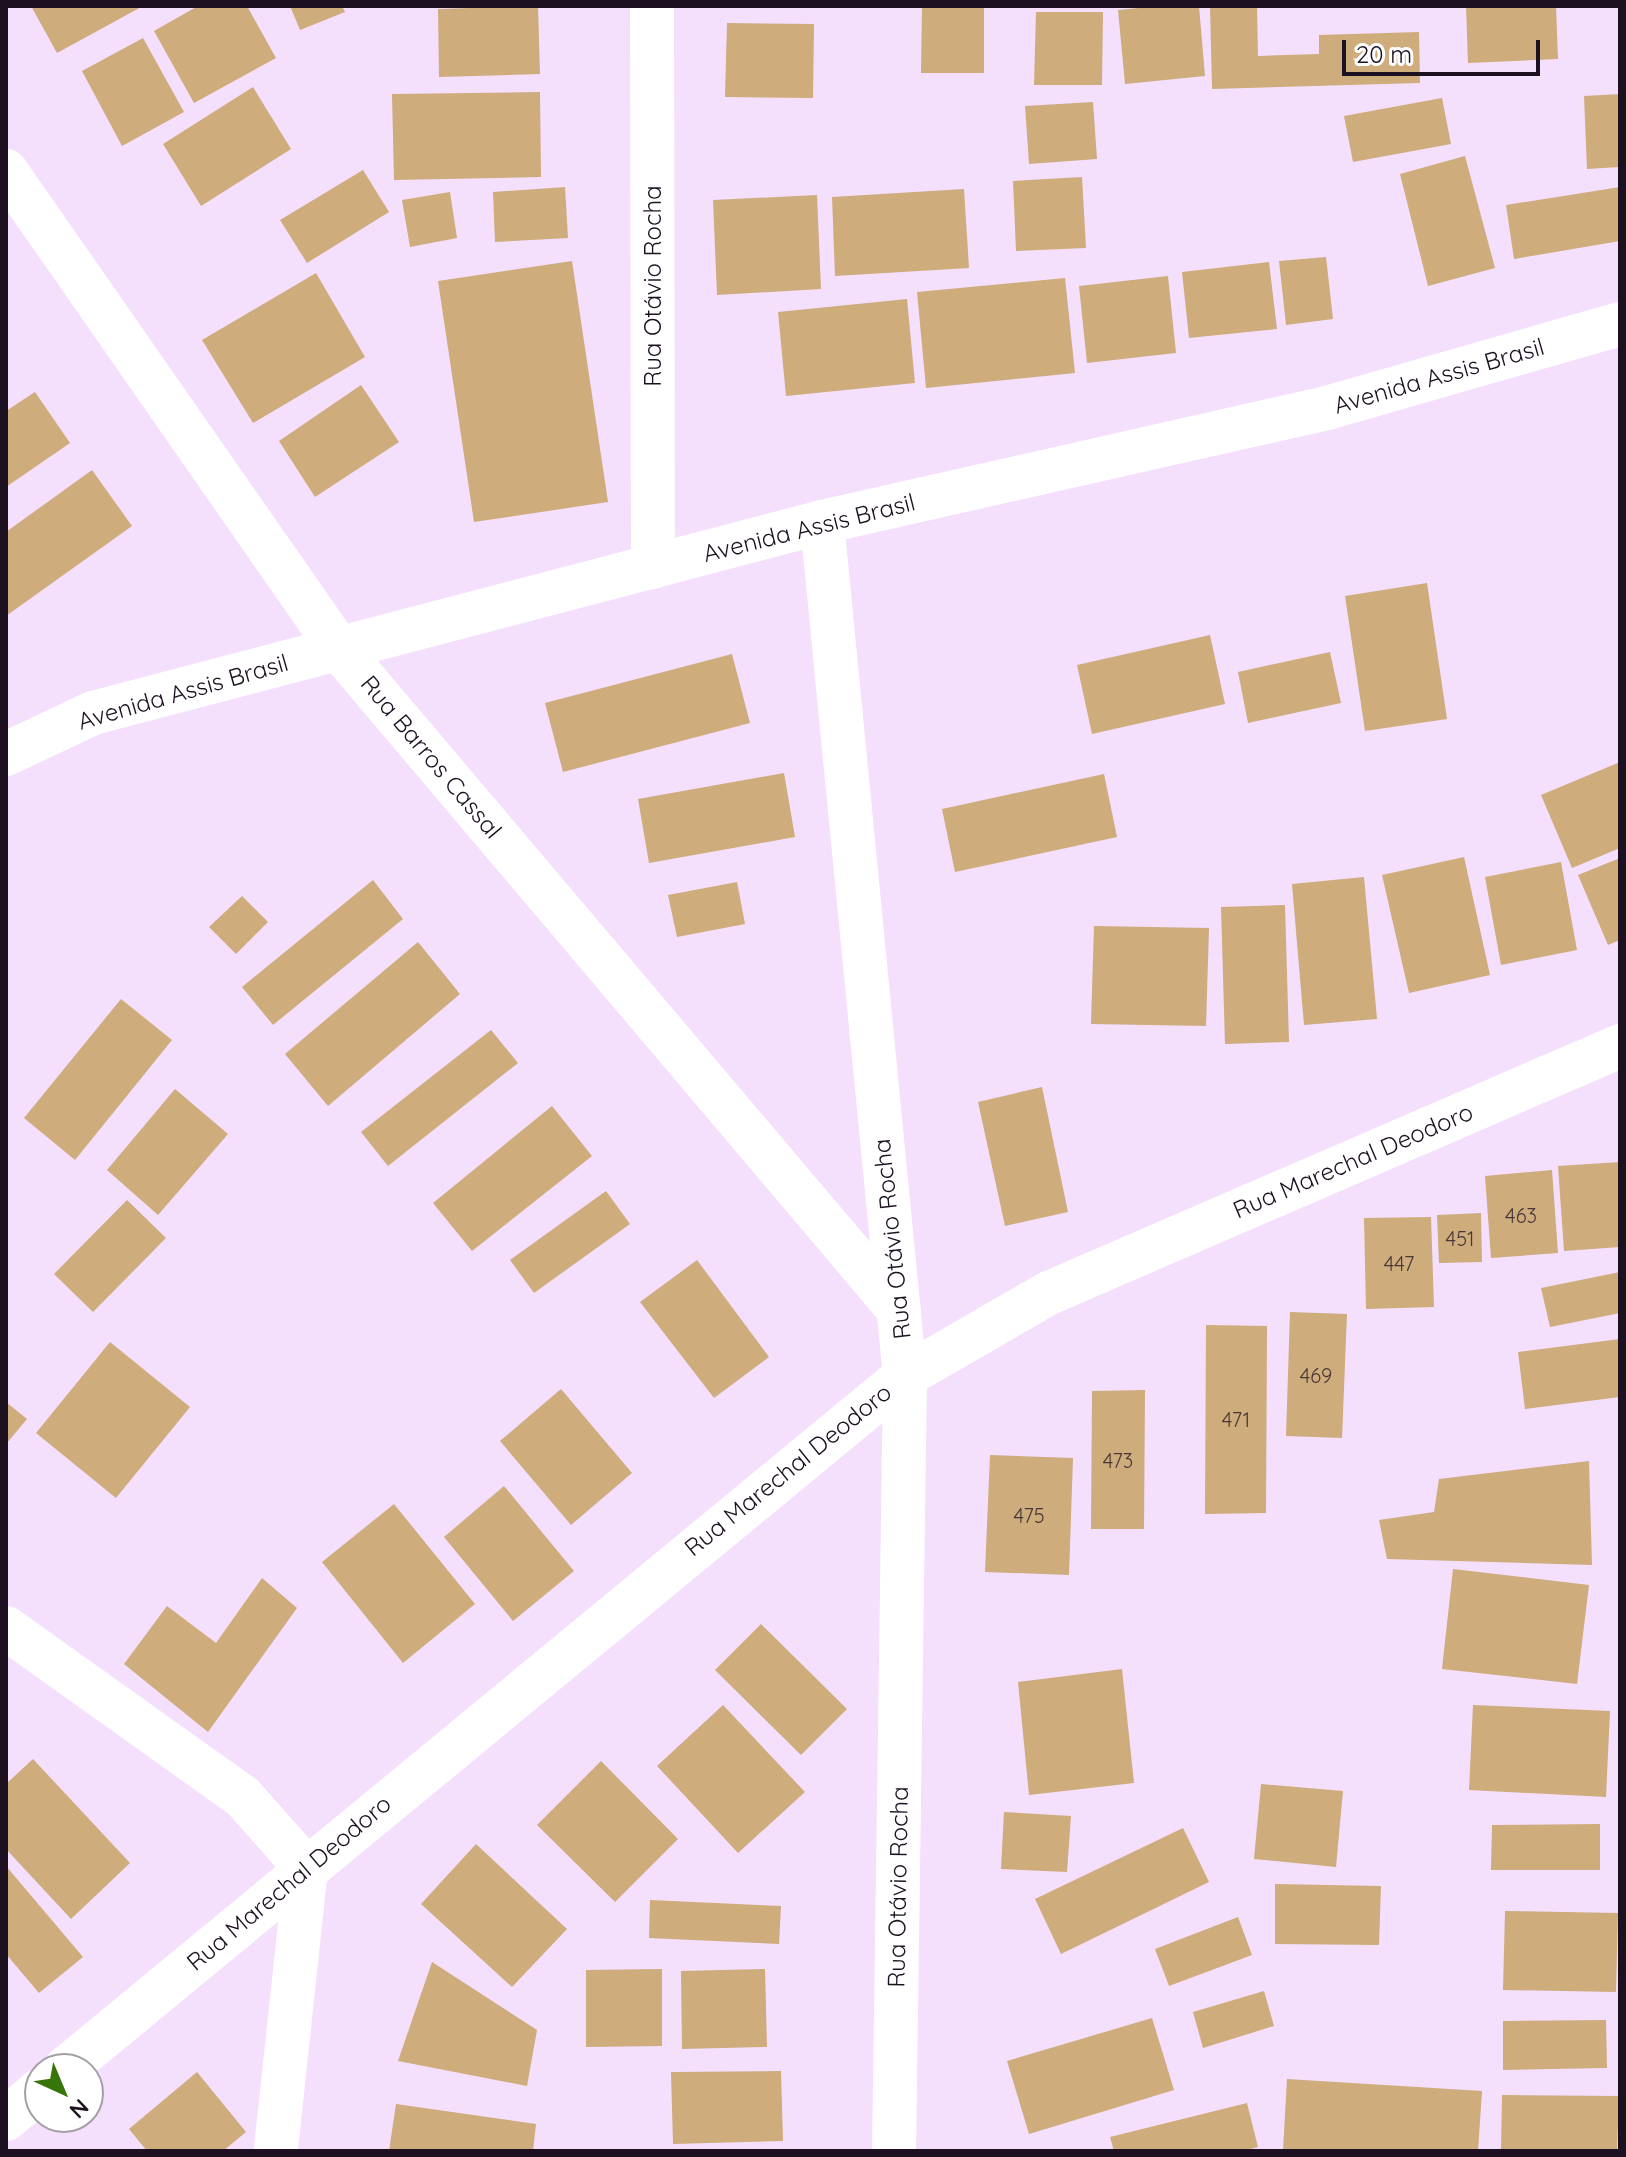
<!DOCTYPE html>
<html>
<head>
<meta charset="utf-8">
<style>
	body { margin:0 }
	#map { position:relative; width:1626px; height:2157px; overflow:hidden; background:#f4dffd; font-family:Quicksand,sans-serif }
	div>[style] { position:absolute }
	.building>* { inset:0; background:#ceac7c }
	.street>* { height:44px; margin:-22px; padding:0 22px; transform-origin:22px; border-radius:22px; background:#fff }
	.secondary>* { height:44px; margin:-22px; padding:0 22px; transform-origin:22px; border-radius:22px; background:#fff }
	span { translate:-50% -50%; white-space:nowrap; text-align:center; line-height:1.15; -webkit-text-stroke:6px #fff; paint-order:stroke }
	.number-label { font-size:20px; color:#483738 }
	.number-label span { -webkit-text-stroke-width:0 }
	.street-label { font-size:24px; color:#1c1021 }
	.frame { position:absolute; inset:0; border:8px solid #1c1021; pointer-events:none }
	.north { position:absolute; left:24px; top:2053px; width:80px; height:80px; box-sizing:border-box; background:#fff; border:2px solid #a49fa6; border-radius:50%; rotate:136deg; font-size:22px; font-weight:700; line-height:32px; text-align:center; color:#1c1021 }
	.north::after { content:''; display:block; margin:auto; width:28px; height:36px; background:#37740a; clip-path:polygon(50% 0,100% 100%,50% 72%,0 100%) }
	.scale { position:absolute; left:1342px; top:40px; width:198px; height:36px; box-sizing:border-box; border:4px solid #1c1021; border-top:0; padding-left:10px; font-size:24px; line-height:28px; white-space:nowrap; color:#1c1021; -webkit-text-stroke:6px #fff; paint-order:stroke }
</style>
</head>
<body>
<div id="map">
	<div class="building">
		<div style="clip-path:polygon(31px 6px,143px 6px,57px 53px)"></div>
		<div style="clip-path:polygon(198px 6px,247px 6px,276px 58px,194px 103px,154px 31px)"></div>
		<div style="clip-path:polygon(290px 6px,342px 6px,345px 12px,300px 30px)"></div>
		<div style="clip-path:polygon(538px 6px,540px 74px,439px 77px,438px 9px)"></div>
		<div style="clip-path:polygon(922px 6px,984px 6px,984px 73px,921px 73px)"></div>
		<div style="clip-path:polygon(1159px 6px,1199px 6px,1205px 76px,1125px 84px,1118px 10px)"></div>
		<div style="clip-path:polygon(1210px 6px,1257px 6px,1258px 56px,1319px 54px,1319px 35px,1419px 32px,1420px 83px,1212px 89px)"></div>
		<div style="clip-path:polygon(1466px 6px,1556px 6px,1558px 59px,1468px 63px)"></div>
		<div style="clip-path:polygon(1036px 12px,1103px 12px,1102px 85px,1034px 85px)"></div>
		<div style="clip-path:polygon(727px 23px,814px 24px,813px 98px,725px 97px)"></div>
		<div style="clip-path:polygon(143px 38px,184px 112px,122px 146px,82px 71px)"></div>
		<div style="clip-path:polygon(253px 87px,291px 149px,201px 206px,163px 144px)"></div>
		<div style="clip-path:polygon(540px 92px,541px 177px,394px 180px,392px 94px)"></div>
		<div style="clip-path:polygon(1620px 94px,1620px 167px,1587px 169px,1584px 96px)"></div>
		<div style="clip-path:polygon(1442px 98px,1451px 144px,1353px 162px,1344px 116px)"></div>
		<div style="clip-path:polygon(1093px 102px,1097px 159px,1029px 164px,1025px 106px)"></div>
		<div style="clip-path:polygon(1465px 156px,1495px 268px,1428px 286px,1400px 174px)"></div>
		<div style="clip-path:polygon(363px 170px,389px 212px,307px 263px,280px 220px)"></div>
		<div style="clip-path:polygon(1082px 177px,1086px 248px,1016px 251px,1013px 181px)"></div>
		<div style="clip-path:polygon(565px 187px,568px 238px,495px 242px,493px 192px)"></div>
		<div style="clip-path:polygon(1620px 187px,1620px 241px,1514px 259px,1506px 205px)"></div>
		<div style="clip-path:polygon(964px 189px,969px 268px,835px 276px,832px 197px)"></div>
		<div style="clip-path:polygon(450px 192px,457px 238px,410px 247px,402px 200px)"></div>
		<div style="clip-path:polygon(817px 195px,821px 289px,717px 295px,713px 200px)"></div>
		<div style="clip-path:polygon(1326px 257px,1333px 319px,1286px 325px,1279px 261px)"></div>
		<div style="clip-path:polygon(572px 261px,608px 502px,474px 522px,438px 281px)"></div>
		<div style="clip-path:polygon(1269px 262px,1277px 329px,1189px 338px,1182px 272px)"></div>
		<div style="clip-path:polygon(316px 273px,365px 357px,253px 423px,202px 340px)"></div>
		<div style="clip-path:polygon(1168px 276px,1176px 353px,1087px 363px,1079px 286px)"></div>
		<div style="clip-path:polygon(1065px 278px,1075px 373px,926px 388px,917px 292px)"></div>
		<div style="clip-path:polygon(907px 299px,915px 383px,786px 396px,778px 312px)"></div>
		<div style="clip-path:polygon(361px 385px,399px 442px,315px 497px,279px 441px)"></div>
		<div style="clip-path:polygon(35px 392px,70px 443px,6px 487px,6px 411px)"></div>
		<div style="clip-path:polygon(92px 470px,132px 526px,6px 616px,6px 532px)"></div>
		<div style="clip-path:polygon(1427px 583px,1447px 719px,1365px 731px,1345px 596px)"></div>
		<div style="clip-path:polygon(1210px 635px,1225px 704px,1092px 734px,1077px 665px)"></div>
		<div style="clip-path:polygon(1330px 652px,1341px 703px,1248px 723px,1238px 672px)"></div>
		<div style="clip-path:polygon(732px 654px,750px 723px,563px 772px,545px 703px)"></div>
		<div style="clip-path:polygon(1620px 762px,1620px 848px,1572px 868px,1541px 795px)"></div>
		<div style="clip-path:polygon(784px 773px,795px 837px,649px 863px,638px 799px)"></div>
		<div style="clip-path:polygon(1104px 774px,1117px 837px,955px 872px,942px 809px)"></div>
		<div style="clip-path:polygon(1464px 857px,1490px 975px,1409px 993px,1382px 875px)"></div>
		<div style="clip-path:polygon(1620px 858px,1620px 940px,1608px 945px,1578px 875px)"></div>
		<div style="clip-path:polygon(1561px 862px,1577px 950px,1501px 965px,1485px 877px)"></div>
		<div style="clip-path:polygon(1364px 877px,1377px 1019px,1304px 1025px,1292px 884px)"></div>
		<div style="clip-path:polygon(373px 880px,403px 919px,273px 1025px,242px 987px)"></div>
		<div style="clip-path:polygon(737px 882px,745px 924px,677px 937px,668px 895px)"></div>
		<div style="clip-path:polygon(242px 896px,268px 922px,236px 954px,209px 927px)"></div>
		<div style="clip-path:polygon(1285px 905px,1289px 1042px,1225px 1044px,1221px 907px)"></div>
		<div style="clip-path:polygon(1094px 926px,1209px 928px,1206px 1026px,1091px 1024px)"></div>
		<div style="clip-path:polygon(418px 942px,460px 994px,328px 1106px,285px 1054px)"></div>
		<div style="clip-path:polygon(121px 999px,172px 1040px,75px 1160px,24px 1118px)"></div>
		<div style="clip-path:polygon(491px 1030px,518px 1063px,388px 1166px,361px 1132px)"></div>
		<div style="clip-path:polygon(1042px 1087px,1068px 1212px,1005px 1226px,978px 1102px)"></div>
		<div style="clip-path:polygon(175px 1089px,228px 1134px,158px 1215px,107px 1170px)"></div>
		<div style="clip-path:polygon(552px 1106px,592px 1156px,472px 1251px,433px 1203px)"></div>
		<div style="clip-path:polygon(1620px 1162px,1620px 1247px,1564px 1251px,1558px 1166px)"></div>
		<div style="clip-path:polygon(1552px 1170px,1558px 1253px,1491px 1258px,1485px 1176px)"></div>
		<div style="clip-path:polygon(606px 1191px,630px 1224px,534px 1293px,510px 1260px)"></div>
		<div style="clip-path:polygon(127px 1200px,166px 1238px,93px 1312px,54px 1274px)"></div>
		<div style="clip-path:polygon(1481px 1213px,1482px 1262px,1439px 1263px,1437px 1215px)"></div>
		<div style="clip-path:polygon(1431px 1217px,1434px 1307px,1366px 1309px,1364px 1218px)"></div>
		<div style="clip-path:polygon(697px 1260px,769px 1357px,714px 1398px,640px 1302px)"></div>
		<div style="clip-path:polygon(1620px 1272px,1620px 1313px,1550px 1327px,1541px 1288px)"></div>
		<div style="clip-path:polygon(1290px 1312px,1347px 1314px,1342px 1438px,1286px 1436px)"></div>
		<div style="clip-path:polygon(1206px 1325px,1267px 1326px,1266px 1513px,1205px 1514px)"></div>
		<div style="clip-path:polygon(1620px 1339px,1620px 1397px,1525px 1409px,1518px 1352px)"></div>
		<div style="clip-path:polygon(110px 1342px,190px 1407px,116px 1498px,36px 1433px)"></div>
		<div style="clip-path:polygon(561px 1389px,632px 1473px,571px 1525px,500px 1441px)"></div>
		<div style="clip-path:polygon(1145px 1390px,1144px 1529px,1091px 1529px,1092px 1391px)"></div>
		<div style="clip-path:polygon(6px 1402px,27px 1419px,6px 1444px)"></div>
		<div style="clip-path:polygon(990px 1455px,1073px 1458px,1069px 1575px,985px 1572px)"></div>
		<div style="clip-path:polygon(1589px 1461px,1592px 1565px,1387px 1559px,1379px 1520px,1434px 1512px,1439px 1479px)"></div>
		<div style="clip-path:polygon(504px 1486px,574px 1571px,513px 1621px,444px 1537px)"></div>
		<div style="clip-path:polygon(394px 1504px,475px 1604px,403px 1663px,322px 1562px)"></div>
		<div style="clip-path:polygon(1453px 1569px,1589px 1585px,1577px 1684px,1442px 1669px)"></div>
		<div style="clip-path:polygon(262px 1578px,297px 1608px,208px 1732px,124px 1664px,167px 1606px,216px 1643px)"></div>
		<div style="clip-path:polygon(761px 1624px,847px 1709px,801px 1755px,715px 1670px)"></div>
		<div style="clip-path:polygon(1122px 1669px,1134px 1783px,1029px 1795px,1018px 1682px)"></div>
		<div style="clip-path:polygon(723px 1705px,805px 1792px,738px 1853px,657px 1766px)"></div>
		<div style="clip-path:polygon(1473px 1705px,1610px 1711px,1606px 1797px,1469px 1790px)"></div>
		<div style="clip-path:polygon(33px 1759px,130px 1863px,71px 1919px,6px 1849px,6px 1784px)"></div>
		<div style="clip-path:polygon(601px 1761px,678px 1839px,615px 1902px,537px 1825px)"></div>
		<div style="clip-path:polygon(1261px 1784px,1343px 1791px,1336px 1867px,1254px 1859px)"></div>
		<div style="clip-path:polygon(1004px 1812px,1071px 1816px,1067px 1872px,1001px 1869px)"></div>
		<div style="clip-path:polygon(1600px 1824px,1600px 1870px,1491px 1870px,1492px 1825px)"></div>
		<div style="clip-path:polygon(1183px 1828px,1209px 1882px,1061px 1954px,1035px 1899px)"></div>
		<div style="clip-path:polygon(476px 1844px,567px 1929px,512px 1987px,421px 1904px)"></div>
		<div style="clip-path:polygon(6px 1866px,83px 1957px,39px 1993px,6px 1954px)"></div>
		<div style="clip-path:polygon(1275px 1884px,1381px 1886px,1379px 1945px,1275px 1944px)"></div>
		<div style="clip-path:polygon(650px 1900px,781px 1906px,779px 1944px,649px 1938px)"></div>
		<div style="clip-path:polygon(1505px 1911px,1618px 1913px,1616px 1992px,1503px 1990px)"></div>
		<div style="clip-path:polygon(1238px 1917px,1252px 1955px,1169px 1986px,1155px 1949px)"></div>
		<div style="clip-path:polygon(432px 1962px,537px 2030px,527px 2086px,398px 2061px)"></div>
		<div style="clip-path:polygon(662px 1969px,662px 2046px,586px 2047px,586px 1970px)"></div>
		<div style="clip-path:polygon(765px 1969px,767px 2047px,682px 2049px,681px 1971px)"></div>
		<div style="clip-path:polygon(1264px 1991px,1274px 2026px,1203px 2048px,1193px 2012px)"></div>
		<div style="clip-path:polygon(1152px 2018px,1174px 2090px,1029px 2134px,1007px 2061px)"></div>
		<div style="clip-path:polygon(1606px 2020px,1607px 2068px,1503px 2070px,1503px 2021px)"></div>
		<div style="clip-path:polygon(781px 2071px,783px 2141px,673px 2144px,671px 2072px)"></div>
		<div style="clip-path:polygon(197px 2072px,246px 2132px,223px 2151px,147px 2151px,129px 2129px)"></div>
		<div style="clip-path:polygon(1287px 2079px,1482px 2091px,1478px 2151px,1283px 2151px)"></div>
		<div style="clip-path:polygon(1502px 2095px,1619px 2096px,1617px 2151px,1501px 2151px)"></div>
		<div style="clip-path:polygon(1247px 2103px,1258px 2147px,1242px 2151px,1114px 2151px,1110px 2137px)"></div>
		<div style="clip-path:polygon(396px 2104px,536px 2124px,533px 2151px,389px 2151px)"></div>
	</div>
	<div class="street">
		<div style="left:652px;top:6px;width:561px;rotate:89.9deg"></div>
		<div style="left:6px;top:171px;width:583px;rotate:55.14deg"></div>
		<div style="left:339px;top:649px;width:866px;rotate:49.73deg"></div>
		<div style="left:822px;top:522px;width:858px;rotate:84.45deg"></div>
		<div style="left:905px;top:1376px;width:775px;rotate:90.81deg"></div>
		<div style="left:6px;top:1628px;width:291px;rotate:35.5deg"></div>
		<div style="left:243px;top:1797px;width:95px;rotate:48.4deg"></div>
		<div style="left:306px;top:1868px;width:285px;rotate:96.1deg"></div>
	</div>
	<div class="secondary">
		<div style="left:6px;top:754px;width:96px;rotate:-25.2deg"></div>
		<div style="left:93px;top:713px;width:754px;rotate:-14.68deg"></div>
		<div style="left:822px;top:522px;width:518px;rotate:-12.72deg"></div>
		<div style="left:1327px;top:408px;width:305px;rotate:-16deg"></div>
		<div style="left:65px;top:2069px;width:1089px;rotate:-39.52deg"></div>
		<div style="left:905px;top:1376px;width:166px;rotate:-30deg"></div>
		<div style="left:1049px;top:1293px;width:622px;rotate:-23.39deg"></div>
		<div style="left:6px;top:2119px;width:45px;rotate:-40.5deg"></div>
	</div>
	<div class="number-label">
		<span style="left:1521px;top:1215px">463</span>
		<span style="left:1460px;top:1238px">451</span>
		<span style="left:1399px;top:1263px">447</span>
		<span style="left:1316px;top:1375px">469</span>
		<span style="left:1236px;top:1419px">471</span>
		<span style="left:1118px;top:1460px">473</span>
		<span style="left:1029px;top:1515px">475</span>
	</div>
	<div class="street-label">
		<span style="left:653px;top:286px;rotate:-90deg">Rua Otávio Rocha</span>
		<span style="left:1439px;top:376px;rotate:-16deg">Avenida Assis Brasil</span>
		<span style="left:809px;top:528px;rotate:-14deg">Avenida Assis Brasil</span>
		<span style="left:183px;top:692px;rotate:-16deg">Avenida Assis Brasil</span>
		<span style="left:431px;top:757px;rotate:50deg">Rua Barros Cassal</span>
		<span style="left:1353px;top:1161px;rotate:-23deg">Rua Marechal Deodoro</span>
		<span style="left:892px;top:1239px;rotate:-96deg">Rua Otávio Rocha</span>
		<span style="left:788px;top:1470px;rotate:-39deg">Rua Marechal Deodoro</span>
		<span style="left:289px;top:1883px;rotate:-40deg">Rua Marechal Deodoro</span>
		<span style="left:898px;top:1887px;rotate:-89deg">Rua Otávio Rocha</span>
	</div>
	<div class="frame"></div>
	<div class="north">N</div>
	<div class="scale">20 m</div>
</div>
</body>
</html>
